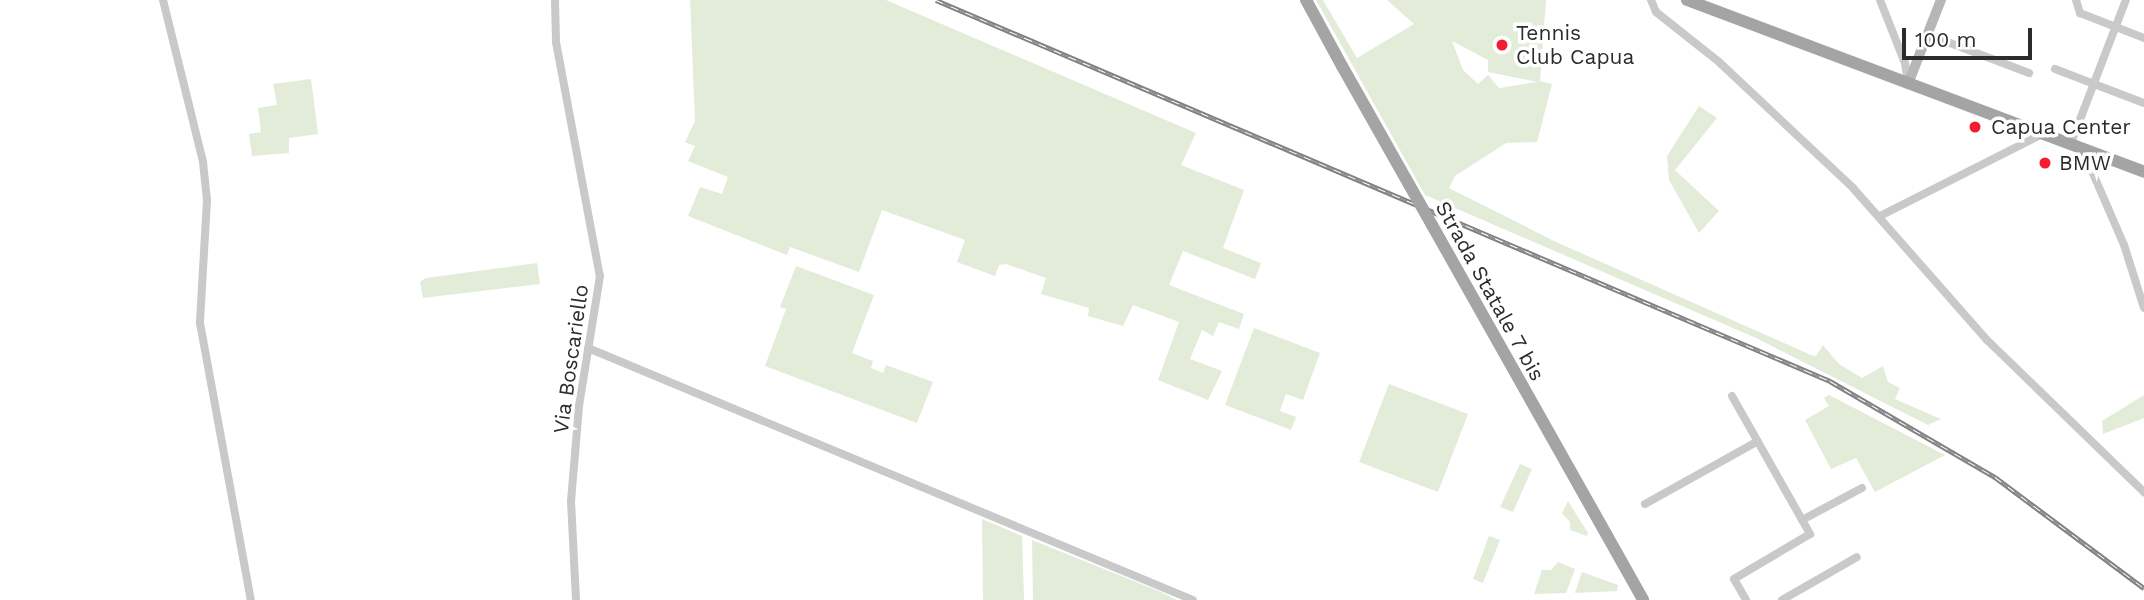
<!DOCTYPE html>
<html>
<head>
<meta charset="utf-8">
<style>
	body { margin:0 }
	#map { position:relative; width:2144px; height:600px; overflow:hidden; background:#fff; font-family:"Work Sans",sans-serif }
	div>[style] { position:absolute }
	.green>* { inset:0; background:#e3ecd8 }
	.street>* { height:8px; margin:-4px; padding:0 4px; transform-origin:4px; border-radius:4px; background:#c9c9c9 }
	.secondary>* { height:10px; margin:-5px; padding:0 5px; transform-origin:5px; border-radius:5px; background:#b6b6b6 }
	.primary>* { height:12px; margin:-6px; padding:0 6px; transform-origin:6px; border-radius:6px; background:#a4a4a4 }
	.rail>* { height:5px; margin-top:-2.5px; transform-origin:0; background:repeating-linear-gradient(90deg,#fff 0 8px,#818181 0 16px); box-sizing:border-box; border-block:2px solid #818181 }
	.primary-bridge>* { height:12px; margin:-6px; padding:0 6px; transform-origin:6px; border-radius:6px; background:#a4a4a4 }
	.dots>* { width:19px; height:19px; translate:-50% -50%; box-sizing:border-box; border:4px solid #fff; border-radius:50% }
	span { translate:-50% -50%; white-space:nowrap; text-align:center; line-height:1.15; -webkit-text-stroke:7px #fff; paint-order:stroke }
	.poi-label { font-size:21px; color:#2c2c2c }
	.left { translate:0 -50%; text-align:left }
	.street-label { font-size:21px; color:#2c2c2c }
	.scale { position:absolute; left:1902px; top:28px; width:130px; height:32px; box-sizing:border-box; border:4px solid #2c2c2c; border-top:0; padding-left:9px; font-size:21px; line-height:24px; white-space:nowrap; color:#2c2c2c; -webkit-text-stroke:5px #fff; paint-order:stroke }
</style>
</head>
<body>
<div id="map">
	<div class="green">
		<div style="clip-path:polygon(690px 0,886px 0,1196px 133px,1181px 165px,1244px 190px,1223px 248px,1261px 263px,1255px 279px,1183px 251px,1169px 285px,1244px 314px,1239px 329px,1219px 322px,1213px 336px,1202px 330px,1190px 359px,1222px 371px,1208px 400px,1158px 380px,1179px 322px,1133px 305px,1123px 326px,1088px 316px,1089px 308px,1041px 294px,1046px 278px,1006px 264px,999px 265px,995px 276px,957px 262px,965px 240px,882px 210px,859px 272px,790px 247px,787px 255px,688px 216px,700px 187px,722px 194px,728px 177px,688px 161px,695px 146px,685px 142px,695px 121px)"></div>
		<div style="clip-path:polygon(evenodd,1316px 0,1323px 0,1357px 58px,1414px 24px,1387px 0,1546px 0,1540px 81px,1552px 84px,1537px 142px,1506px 143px,1455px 176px,1449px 188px,1554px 241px,1811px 355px,1816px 356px,1823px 345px,1839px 364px,1862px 378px,1883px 366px,1888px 382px,1900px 388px,1895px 399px,1941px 419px,1928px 425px,1756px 338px,1425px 195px,1316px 0,1452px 41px,1488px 60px,1488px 72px,1537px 82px,1499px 88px,1488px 75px,1478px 84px,1463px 70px,1452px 41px)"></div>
		<div style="clip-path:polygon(311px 79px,318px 134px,289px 138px,289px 153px,252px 156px,249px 134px,261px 132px,258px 108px,277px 105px,273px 84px)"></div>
		<div style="clip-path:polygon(1699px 106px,1717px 118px,1675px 170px,1719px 211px,1699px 233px,1669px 180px,1667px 156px)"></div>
		<div style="clip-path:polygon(537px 263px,540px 284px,423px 298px,420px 282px,426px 278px)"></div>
		<div style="clip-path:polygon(796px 266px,874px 295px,852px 353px,873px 361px,871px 368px,883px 373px,886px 365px,933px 382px,917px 423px,765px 366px,786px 309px,780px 307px)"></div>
		<div style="clip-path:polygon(1254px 328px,1320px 353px,1303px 400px,1286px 394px,1280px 411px,1296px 417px,1291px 430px,1225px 405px)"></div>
		<div style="clip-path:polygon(1389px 384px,1468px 414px,1438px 492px,1359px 462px)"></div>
		<div style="clip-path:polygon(1829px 395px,1945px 455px,1875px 492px,1856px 458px,1831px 469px,1805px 420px,1829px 406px,1824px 398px)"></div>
		<div style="clip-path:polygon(2144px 395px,2144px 418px,2103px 434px,2102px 421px)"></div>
		<div style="clip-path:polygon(1520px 464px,1532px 469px,1513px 512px,1500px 507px)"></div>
		<div style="clip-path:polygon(1568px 501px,1588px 533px,1587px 536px,1570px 530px,1570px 522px,1562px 513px)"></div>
		<div style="clip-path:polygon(982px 519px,1022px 536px,1024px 600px,983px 600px)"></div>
		<div style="clip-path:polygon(1489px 536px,1500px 540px,1483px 583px,1473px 579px)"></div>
		<div style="clip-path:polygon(1032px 540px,1161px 592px,1177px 600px,1033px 600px)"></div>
		<div style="clip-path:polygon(1558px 562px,1575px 569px,1566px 593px,1534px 594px,1542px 570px,1551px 570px)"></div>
		<div style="clip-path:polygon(1582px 572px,1618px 585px,1617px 591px,1575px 593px)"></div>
	</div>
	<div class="street">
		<div style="left:163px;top:0;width:167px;rotate:76.1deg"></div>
		<div style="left:203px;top:162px;width:38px;rotate:84deg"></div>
		<div style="left:207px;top:200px;width:123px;rotate:93.3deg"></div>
		<div style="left:200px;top:323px;width:282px;rotate:79.6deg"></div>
		<div style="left:555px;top:0;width:42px;rotate:88.6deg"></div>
		<div style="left:556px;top:42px;width:238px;rotate:79.4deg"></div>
		<div style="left:600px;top:276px;width:132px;rotate:99.2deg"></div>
		<div style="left:579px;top:406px;width:95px;rotate:94.8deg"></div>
		<div style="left:571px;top:501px;width:99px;rotate:87.1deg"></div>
		<div style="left:1651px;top:0;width:13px;rotate:67deg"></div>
		<div style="left:1656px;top:12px;width:80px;rotate:38.4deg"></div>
		<div style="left:1719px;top:62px;width:184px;rotate:43.2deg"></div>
		<div style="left:1853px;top:188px;width:203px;rotate:48.6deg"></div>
		<div style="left:1987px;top:340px;width:219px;rotate:44.1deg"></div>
		<div style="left:1880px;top:0;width:68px;rotate:68.4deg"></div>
		<div style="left:1905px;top:63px;width:20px;rotate:81deg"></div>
		<div style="left:2076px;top:0;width:14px;rotate:73deg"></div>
		<div style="left:2080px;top:13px;width:69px;rotate:21.3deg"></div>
		<div style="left:1929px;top:35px;width:107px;rotate:20.8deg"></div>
		<div style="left:2055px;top:69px;width:95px;rotate:20.9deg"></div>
		<div style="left:2071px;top:143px;width:153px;rotate:-69deg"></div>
		<div style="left:2082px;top:148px;width:106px;rotate:66.6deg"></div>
		<div style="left:2124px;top:245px;width:66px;rotate:72.4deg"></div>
		<div style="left:1880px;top:216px;width:184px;rotate:-26.8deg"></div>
		<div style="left:588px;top:348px;width:655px;rotate:22.61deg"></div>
		<div style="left:1732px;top:396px;width:159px;rotate:60.5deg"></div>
		<div style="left:1810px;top:534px;width:88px;rotate:149.4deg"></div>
		<div style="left:1734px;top:579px;width:24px;rotate:60deg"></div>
		<div style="left:1645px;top:504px;width:129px;rotate:-29.1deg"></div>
		<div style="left:1802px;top:520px;width:68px;rotate:-28.1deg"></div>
		<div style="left:1782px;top:600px;width:86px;rotate:-29.8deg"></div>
	</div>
	<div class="secondary">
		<div style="left:1908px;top:84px;width:90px;rotate:-68.6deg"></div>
	</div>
	<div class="primary">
		<div style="left:1306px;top:0;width:75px;rotate:61.4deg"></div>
		<div style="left:1687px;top:0;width:488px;rotate:20.6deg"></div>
		<div style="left:1432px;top:225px;width:430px;rotate:60.6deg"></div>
	</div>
	<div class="rail">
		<div style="left:936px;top:0;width:972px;rotate:23.08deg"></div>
		<div style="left:1830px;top:381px;width:191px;rotate:30.2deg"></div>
		<div style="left:1995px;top:477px;width:186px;rotate:36.7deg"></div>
	</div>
	<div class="primary-bridge">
		<div style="left:1342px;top:66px;width:183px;rotate:60.5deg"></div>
	</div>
	<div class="dots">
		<div style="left:1502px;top:45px;background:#f61b30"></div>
		<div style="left:1975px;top:127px;background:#f61b30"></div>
		<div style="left:2045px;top:163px;background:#f61b30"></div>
	</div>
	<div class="poi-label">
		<span class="left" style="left:1516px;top:45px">Tennis<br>Club Capua</span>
		<span class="left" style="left:1991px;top:127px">Capua Center</span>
		<span class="left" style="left:2059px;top:163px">BMW</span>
	</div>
	<div class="street-label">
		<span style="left:1490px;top:291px;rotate:61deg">Strada Statale 7 bis</span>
		<span style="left:571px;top:359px;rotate:-82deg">Via Boscariello</span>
	</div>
	<div class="scale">100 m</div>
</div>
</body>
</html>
